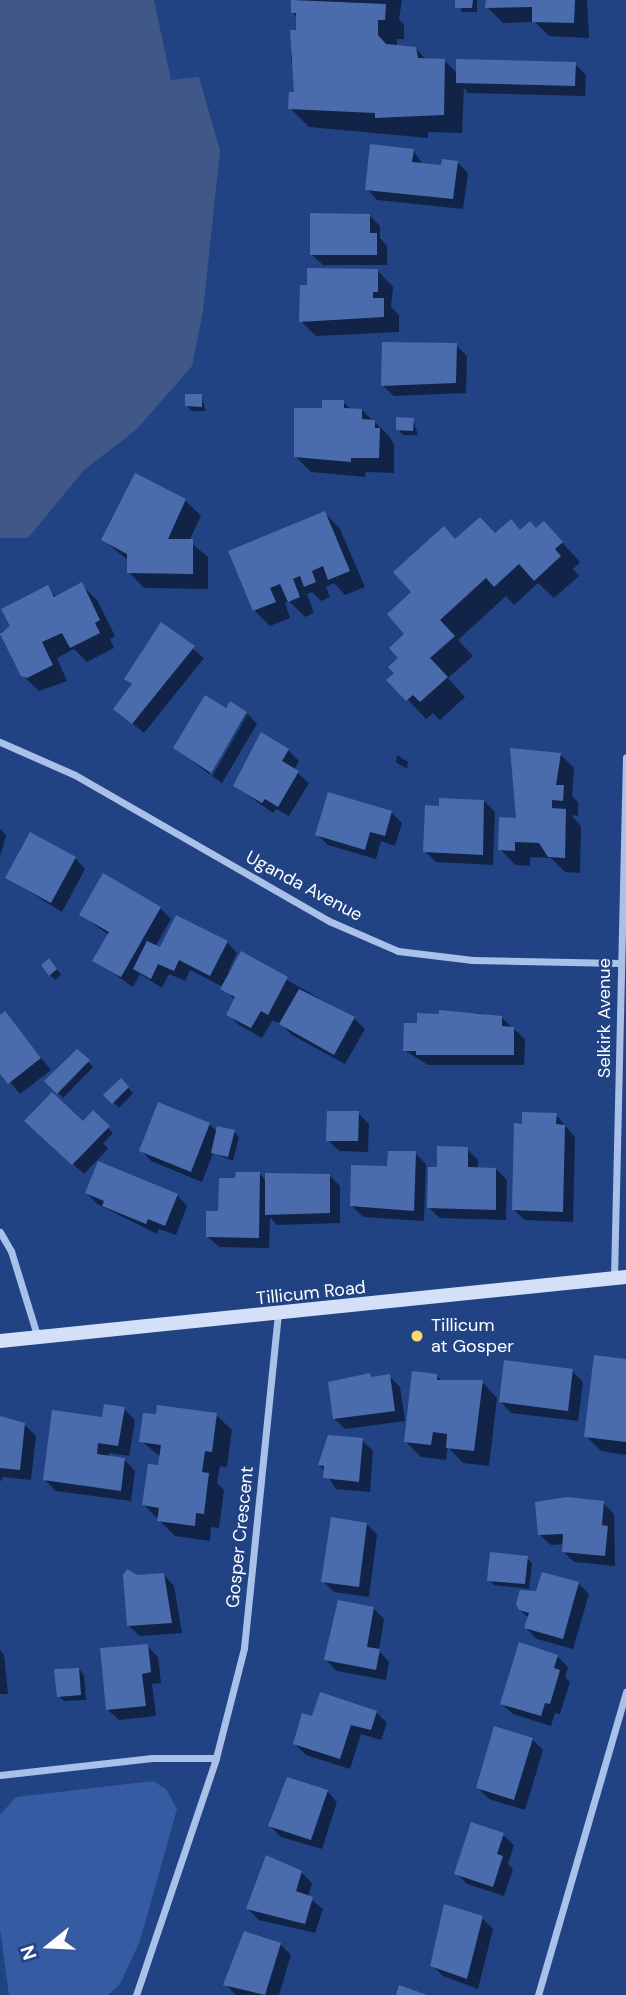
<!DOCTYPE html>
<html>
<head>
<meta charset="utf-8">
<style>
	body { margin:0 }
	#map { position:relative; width:626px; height:1995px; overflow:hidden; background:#214384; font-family:"DM Sans",sans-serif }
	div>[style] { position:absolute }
	.green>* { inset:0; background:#355ba2 }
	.water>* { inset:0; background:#405888 }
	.shadow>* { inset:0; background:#0007 }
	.building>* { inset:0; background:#4a6cad }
	.minor>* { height:7px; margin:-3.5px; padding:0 3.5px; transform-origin:3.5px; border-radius:3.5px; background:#a9c0e9 }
	.secondary>* { height:14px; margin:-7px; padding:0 7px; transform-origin:7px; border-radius:7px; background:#d4e0f7 }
	.dots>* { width:19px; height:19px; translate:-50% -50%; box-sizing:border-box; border:4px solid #214384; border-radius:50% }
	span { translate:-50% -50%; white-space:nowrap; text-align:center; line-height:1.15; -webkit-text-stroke:5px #214384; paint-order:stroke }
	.street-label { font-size:18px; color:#fff }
	.poi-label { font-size:18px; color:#fff }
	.left { translate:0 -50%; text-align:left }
	.north { position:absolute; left:14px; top:1911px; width:70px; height:70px; -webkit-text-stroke:5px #214384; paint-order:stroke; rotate:252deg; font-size:19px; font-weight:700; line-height:28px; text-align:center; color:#fff }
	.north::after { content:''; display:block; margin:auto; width:24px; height:32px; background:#fff; clip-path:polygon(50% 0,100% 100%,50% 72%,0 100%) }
</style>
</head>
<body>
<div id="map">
	<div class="green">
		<div style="clip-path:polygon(153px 1781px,166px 1789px,177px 1809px,140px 1941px,120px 1984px,108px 1995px,9px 1995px,0 1929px,0 1815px,16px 1797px)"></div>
	</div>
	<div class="water">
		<div style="clip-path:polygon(0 0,154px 0,171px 80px,199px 77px,220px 151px,203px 311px,192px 366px,137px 429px,84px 470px,28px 538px,0 538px)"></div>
	</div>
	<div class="shadow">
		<div style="clip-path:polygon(293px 0,402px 0,399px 19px,404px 25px,404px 39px,397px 39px,397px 47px,415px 48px,427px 60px,445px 61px,458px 74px,575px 64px,586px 75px,585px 96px,468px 93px,464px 88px,462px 133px,428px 132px,428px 138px,309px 127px,290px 108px,296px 94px,297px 67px,291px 61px,292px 32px,297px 32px,298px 18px,292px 12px)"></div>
		<div style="clip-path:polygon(457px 0,477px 0,477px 12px,462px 12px)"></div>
		<div style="clip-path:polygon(487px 0,587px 0,589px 38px,549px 36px,535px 22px,503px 23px,487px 7px)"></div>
		<div style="clip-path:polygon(413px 150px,423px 165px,442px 167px,457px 162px,468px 173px,463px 209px,377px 200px,367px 189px)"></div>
		<div style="clip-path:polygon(369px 215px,380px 226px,380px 238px,387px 246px,387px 265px,323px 265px,312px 255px)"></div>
		<div style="clip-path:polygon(378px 271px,393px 287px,391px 307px,399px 315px,399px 332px,316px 336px,301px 321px,309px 287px)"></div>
		<div style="clip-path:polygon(456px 345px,467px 356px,466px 393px,394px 396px,383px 386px)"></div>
		<div style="clip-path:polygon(201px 396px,206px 411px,192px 411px,187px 406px)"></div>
		<div style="clip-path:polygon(343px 402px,352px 410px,362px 410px,390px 437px,394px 445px,394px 473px,366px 472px,365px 477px,311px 472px,295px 456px,324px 410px)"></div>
		<div style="clip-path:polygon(413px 419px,418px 435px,403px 435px,398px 429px)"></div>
		<div style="clip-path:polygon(185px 500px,201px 516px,189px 541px,208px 557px,208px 589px,144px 588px,129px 572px,129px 561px,103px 540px)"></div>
		<div style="clip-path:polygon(325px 513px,340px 529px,365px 587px,345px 595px,334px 583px,326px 587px,330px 597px,321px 601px,312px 592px,307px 594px,314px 613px,305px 617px,289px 601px,285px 603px,290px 618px,270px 626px,254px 610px,231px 552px)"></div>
		<div style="clip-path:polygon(544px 523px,580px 562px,573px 569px,579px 576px,554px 598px,538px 583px,514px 605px,506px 596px,458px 640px,473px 656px,448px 678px,465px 697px,440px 720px,433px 713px,426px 719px,389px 680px,396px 673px,414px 593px,456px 540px,536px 530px)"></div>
		<div style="clip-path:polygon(81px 585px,97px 600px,115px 636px,110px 639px,114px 648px,87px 662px,74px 649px,57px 658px,67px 681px,39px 691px,22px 675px,1px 632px,12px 627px,47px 588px,57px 597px)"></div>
		<div style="clip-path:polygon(162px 624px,204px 658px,144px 733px,115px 709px,133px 685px,142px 651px)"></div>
		<div style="clip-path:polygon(230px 704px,247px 714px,209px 774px,175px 748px)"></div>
		<div style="clip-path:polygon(248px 714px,257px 724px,222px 783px,212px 776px)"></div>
		<div style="clip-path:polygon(288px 750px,299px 761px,294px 770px,309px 783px,289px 816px,276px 809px,273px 813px,235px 786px)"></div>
		<div style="clip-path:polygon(559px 753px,574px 768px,572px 796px,578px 802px,578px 816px,571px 815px,581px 826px,580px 873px,565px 872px,551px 858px,530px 857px,530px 866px,515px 865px,500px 849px)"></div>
		<div style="clip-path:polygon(397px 755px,408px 762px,407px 769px,396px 762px)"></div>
		<div style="clip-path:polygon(484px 801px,495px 812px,493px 865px,436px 862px,425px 851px)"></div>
		<div style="clip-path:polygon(391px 812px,402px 823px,395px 846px,381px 841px,376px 859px,328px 845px,317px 834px)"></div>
		<div style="clip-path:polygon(0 829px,6px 835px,0 857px)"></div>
		<div style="clip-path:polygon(75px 858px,85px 869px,62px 912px,7px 878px)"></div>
		<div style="clip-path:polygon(160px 908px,171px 919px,155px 947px,227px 942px,237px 953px,227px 974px,241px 954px,354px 1018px,365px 1029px,345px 1064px,292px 1035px,280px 1023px,272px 1021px,262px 1038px,239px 1025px,228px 1014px,236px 1001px,223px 987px,190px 970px,185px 981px,169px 974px,162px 988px,140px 974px,133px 987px,95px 960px,109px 935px,81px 915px)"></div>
		<div style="clip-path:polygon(54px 965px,61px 975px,55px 980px,50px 975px)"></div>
		<div style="clip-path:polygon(5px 1013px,51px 1070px,20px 1094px,0 1070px,0 1017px)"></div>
		<div style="clip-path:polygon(480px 1013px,502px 1018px,525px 1039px,524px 1065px,428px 1065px,404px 1050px,419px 1025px,419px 1015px)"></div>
		<div style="clip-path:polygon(77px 1051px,93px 1067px,63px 1098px,46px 1081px)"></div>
		<div style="clip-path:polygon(121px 1081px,133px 1093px,119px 1108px,106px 1095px)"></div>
		<div style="clip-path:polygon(93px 1113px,113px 1133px,103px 1143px,108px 1149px,84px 1174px,37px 1131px,93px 1134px)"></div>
		<div style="clip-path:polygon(358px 1113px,369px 1124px,368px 1152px,339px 1151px,328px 1140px)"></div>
		<div style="clip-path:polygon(556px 1115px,575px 1137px,573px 1222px,525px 1220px,514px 1210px,524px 1126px)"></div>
		<div style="clip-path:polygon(209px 1124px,218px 1132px,234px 1132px,239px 1137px,233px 1161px,213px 1153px,202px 1182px,151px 1161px,141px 1150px)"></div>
		<div style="clip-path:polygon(467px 1149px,478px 1160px,478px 1169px,496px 1169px,507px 1180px,506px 1220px,440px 1218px,429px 1208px,438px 1168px)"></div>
		<div style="clip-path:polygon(415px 1153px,426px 1164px,424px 1221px,363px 1217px,352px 1206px)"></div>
		<div style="clip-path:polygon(260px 1174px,267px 1182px,329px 1175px,340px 1186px,340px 1223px,277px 1225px,270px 1217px,269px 1248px,219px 1247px,208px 1237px,237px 1180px)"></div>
		<div style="clip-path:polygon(87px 1193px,177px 1195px,187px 1206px,176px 1235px,159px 1229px,157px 1234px,97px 1204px)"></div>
		<div style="clip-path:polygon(626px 1361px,626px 1455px,601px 1451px,586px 1436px)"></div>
		<div style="clip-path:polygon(572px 1371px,583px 1382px,578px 1421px,511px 1413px,501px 1402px)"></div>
		<div style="clip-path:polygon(436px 1375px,443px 1382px,482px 1382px,497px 1398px,489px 1466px,463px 1463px,448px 1447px,446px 1460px,421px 1457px,405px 1441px)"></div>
		<div style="clip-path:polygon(389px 1376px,400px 1387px,405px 1421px,345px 1429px,334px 1418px)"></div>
		<div style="clip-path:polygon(124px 1409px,135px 1420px,129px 1456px,109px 1453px,108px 1457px,125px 1460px,135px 1471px,131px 1501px,56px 1491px,45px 1480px,103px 1419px)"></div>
		<div style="clip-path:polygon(216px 1415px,232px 1430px,227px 1467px,220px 1466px,217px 1483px,224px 1490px,219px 1528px,211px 1527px,210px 1541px,175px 1536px,144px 1505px,161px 1457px,141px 1441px,157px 1416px)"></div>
		<div style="clip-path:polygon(0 1420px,25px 1425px,36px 1436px,31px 1480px,3px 1477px,0 1482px)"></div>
		<div style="clip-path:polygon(362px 1440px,373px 1451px,370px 1492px,336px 1489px,320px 1465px)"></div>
		<div style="clip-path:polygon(603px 1503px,614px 1514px,615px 1566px,574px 1562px,563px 1551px,564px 1544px,551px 1545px,540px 1535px)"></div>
		<div style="clip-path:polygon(367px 1524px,377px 1535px,369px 1597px,334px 1592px,323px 1581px)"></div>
		<div style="clip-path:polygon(527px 1558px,532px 1563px,529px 1589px,494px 1585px,489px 1580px)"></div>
		<div style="clip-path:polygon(164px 1575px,174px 1586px,182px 1633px,140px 1636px,129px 1626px,136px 1577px)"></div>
		<div style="clip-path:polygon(578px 1583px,589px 1594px,573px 1649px,537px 1639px,526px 1628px,529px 1618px,520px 1610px)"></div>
		<div style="clip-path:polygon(373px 1608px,384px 1619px,379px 1651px,389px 1662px,386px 1680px,337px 1671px,326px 1660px)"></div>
		<div style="clip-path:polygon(147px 1646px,158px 1657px,161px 1683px,152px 1684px,156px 1716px,119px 1720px,108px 1710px)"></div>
		<div style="clip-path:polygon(0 1650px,4px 1655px,8px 1694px,0 1694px)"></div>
		<div style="clip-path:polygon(557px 1656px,568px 1667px,565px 1677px,570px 1682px,560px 1714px,555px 1713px,551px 1726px,513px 1714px,502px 1704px)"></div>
		<div style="clip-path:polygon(79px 1669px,84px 1675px,86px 1700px,64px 1701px,58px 1696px)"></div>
		<div style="clip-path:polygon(376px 1712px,387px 1723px,381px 1740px,361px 1734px,350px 1769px,306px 1755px,295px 1744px,313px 1718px)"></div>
		<div style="clip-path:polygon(532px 1739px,543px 1750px,525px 1810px,489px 1799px,478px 1788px)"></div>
		<div style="clip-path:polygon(327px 1791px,337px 1802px,322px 1849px,281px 1837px,270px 1826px)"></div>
		<div style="clip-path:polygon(503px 1835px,514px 1845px,508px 1864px,513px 1869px,504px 1896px,467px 1884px,456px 1873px)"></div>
		<div style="clip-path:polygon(301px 1872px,312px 1883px,308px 1897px,323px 1909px,315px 1933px,259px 1920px,248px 1909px)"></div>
		<div style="clip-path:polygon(482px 1918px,493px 1929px,478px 1989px,443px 1976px,432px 1965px)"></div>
		<div style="clip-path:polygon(280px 1944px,291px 1955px,279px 1995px,236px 1995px,225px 1984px)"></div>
	</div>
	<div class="building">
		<div style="clip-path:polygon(291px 0,386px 4px,385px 20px,378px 20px,378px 35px,386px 44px,416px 47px,418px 58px,445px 59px,444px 115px,375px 118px,375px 113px,288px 109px,289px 92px,294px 92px,290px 30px,296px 30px,296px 13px,291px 13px)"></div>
		<div style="clip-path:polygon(455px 0,473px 0,472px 8px,455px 8px)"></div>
		<div style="clip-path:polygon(486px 0,575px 0,574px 23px,532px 22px,532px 7px,485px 8px)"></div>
		<div style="clip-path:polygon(456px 59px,576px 62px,575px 86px,456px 83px)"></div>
		<div style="clip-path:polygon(370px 144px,414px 149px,412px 162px,441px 165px,442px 159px,458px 161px,453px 199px,365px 190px)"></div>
		<div style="clip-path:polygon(310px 213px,370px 214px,370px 233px,377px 233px,377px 255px,310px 255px)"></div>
		<div style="clip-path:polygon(307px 268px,378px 269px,378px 292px,373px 292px,373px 298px,384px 298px,384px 317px,299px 322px,300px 285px,307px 285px)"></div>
		<div style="clip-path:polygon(382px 342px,457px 343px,456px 383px,381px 386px)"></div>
		<div style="clip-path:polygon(185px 394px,202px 394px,202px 407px,185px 406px)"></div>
		<div style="clip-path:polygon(322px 400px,344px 400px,344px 408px,362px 409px,362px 419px,375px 420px,375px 428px,380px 428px,379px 458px,351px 458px,351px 462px,294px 457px,294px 408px,322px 408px)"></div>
		<div style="clip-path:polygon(396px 417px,414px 418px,413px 431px,396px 430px)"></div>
		<div style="clip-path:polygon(135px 473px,186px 499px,168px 539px,193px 539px,193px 574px,127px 573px,127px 554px,101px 540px)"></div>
		<div style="clip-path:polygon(325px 511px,350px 571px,328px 580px,323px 566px,312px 571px,316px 582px,304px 587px,300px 576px,293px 579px,300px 597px,288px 602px,280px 584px,270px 588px,276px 602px,253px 611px,228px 551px)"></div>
		<div style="clip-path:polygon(480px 517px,495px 533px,511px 519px,520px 530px,530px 521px,536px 528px,544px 521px,563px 542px,555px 549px,561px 556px,534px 581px,519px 564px,494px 587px,486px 578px,440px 620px,455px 636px,430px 658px,448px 677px,420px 702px,413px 695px,406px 701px,386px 680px,394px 673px,388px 667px,398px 658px,389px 648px,404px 634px,387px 614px,411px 592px,393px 572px,444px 526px,455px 539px)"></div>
		<div style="clip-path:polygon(82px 582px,100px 620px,95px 623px,100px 633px,70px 648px,62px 633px,42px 642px,53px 665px,27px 678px,21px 676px,0 634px,10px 626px,1px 609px,48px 585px,54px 597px)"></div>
		<div style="clip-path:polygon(161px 622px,195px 646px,132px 724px,113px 709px,132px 684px,124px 679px)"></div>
		<div style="clip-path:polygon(205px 695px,226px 708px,230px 701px,247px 712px,211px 773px,173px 748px)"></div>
		<div style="clip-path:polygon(261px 732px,289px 749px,282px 761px,299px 771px,278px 807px,265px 799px,262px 803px,233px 786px)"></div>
		<div style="clip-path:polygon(510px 748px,561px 753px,556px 785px,564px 785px,563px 801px,552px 800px,552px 808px,566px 809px,565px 858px,548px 857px,539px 843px,515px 842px,515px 851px,498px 850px,499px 817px,516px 818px)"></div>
		<div style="clip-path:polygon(328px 792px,392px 811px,385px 836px,370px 832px,365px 850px,315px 835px)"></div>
		<div style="clip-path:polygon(439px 798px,484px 800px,483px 855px,423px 852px,425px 805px,439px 806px)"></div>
		<div style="clip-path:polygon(30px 832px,76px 857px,51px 903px,5px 878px)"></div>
		<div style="clip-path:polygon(103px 873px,161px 907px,121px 977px,92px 961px,109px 932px,79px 915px)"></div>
		<div style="clip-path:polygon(176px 915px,228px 941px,210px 976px,179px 960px,174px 971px,158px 964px,151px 979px,133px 969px,147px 941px,160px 947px)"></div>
		<div style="clip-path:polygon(241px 951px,288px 977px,268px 1015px,261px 1011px,251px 1028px,226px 1015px,235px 997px,220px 989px)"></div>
		<div style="clip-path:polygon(49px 958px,57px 969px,49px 976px,41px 965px)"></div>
		<div style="clip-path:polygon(299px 989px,355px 1017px,334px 1055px,279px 1024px)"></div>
		<div style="clip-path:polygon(439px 1010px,502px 1016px,502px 1026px,514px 1027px,514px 1055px,416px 1055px,416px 1051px,403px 1051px,404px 1023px,417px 1023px,417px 1013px,439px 1014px)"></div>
		<div style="clip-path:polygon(5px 1011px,41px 1058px,8px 1084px,0 1074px,0 1015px)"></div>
		<div style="clip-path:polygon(77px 1049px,90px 1060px,57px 1094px,44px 1081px)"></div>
		<div style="clip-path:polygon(121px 1078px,129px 1087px,112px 1104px,103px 1095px)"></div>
		<div style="clip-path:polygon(52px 1092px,83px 1121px,93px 1110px,110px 1126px,72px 1165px,24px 1121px)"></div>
		<div style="clip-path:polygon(158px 1102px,210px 1123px,191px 1172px,139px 1151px)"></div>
		<div style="clip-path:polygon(327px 1111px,359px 1111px,358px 1141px,326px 1141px)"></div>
		<div style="clip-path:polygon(522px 1112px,557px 1113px,556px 1124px,565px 1125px,563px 1212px,512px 1210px,514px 1123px,522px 1124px)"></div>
		<div style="clip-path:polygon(217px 1126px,235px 1130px,228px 1157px,211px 1153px)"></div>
		<div style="clip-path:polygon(437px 1146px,468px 1147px,468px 1167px,496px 1168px,496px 1210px,427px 1208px,428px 1167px,437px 1167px)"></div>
		<div style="clip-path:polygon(388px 1151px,416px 1151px,414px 1211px,350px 1206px,351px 1165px,387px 1166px)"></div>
		<div style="clip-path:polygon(98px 1161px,178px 1194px,165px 1226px,148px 1219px,146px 1224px,102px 1206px,104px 1201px,85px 1193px)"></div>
		<div style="clip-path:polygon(236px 1172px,260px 1172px,259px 1238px,206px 1237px,206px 1211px,218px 1211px,219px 1178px,235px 1178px)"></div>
		<div style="clip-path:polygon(265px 1173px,330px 1174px,330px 1213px,265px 1215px)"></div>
		<div style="clip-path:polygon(594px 1355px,626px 1359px,626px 1442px,584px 1437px)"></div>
		<div style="clip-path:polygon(504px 1360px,573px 1369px,568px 1411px,499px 1402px)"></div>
		<div style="clip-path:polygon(412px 1371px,437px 1374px,437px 1380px,483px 1380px,474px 1451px,446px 1448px,447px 1434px,433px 1432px,431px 1445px,404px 1442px)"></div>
		<div style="clip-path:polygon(370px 1373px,371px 1377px,390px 1374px,395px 1411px,333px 1419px,328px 1382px)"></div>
		<div style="clip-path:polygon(104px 1404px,125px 1407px,118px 1446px,98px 1443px,97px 1454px,125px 1458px,121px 1491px,43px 1480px,52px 1410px,102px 1417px)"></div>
		<div style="clip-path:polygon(157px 1405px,217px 1413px,212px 1452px,205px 1451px,202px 1472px,209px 1473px,204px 1514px,196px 1513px,195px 1526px,157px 1521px,159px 1508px,142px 1505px,148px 1464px,158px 1465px,161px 1445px,139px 1442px,143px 1413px,156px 1414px)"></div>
		<div style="clip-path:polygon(0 1416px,25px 1423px,20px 1470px,0 1468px)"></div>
		<div style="clip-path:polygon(328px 1435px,363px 1438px,359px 1482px,323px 1478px,324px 1466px,318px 1465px)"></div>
		<div style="clip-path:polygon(567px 1497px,604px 1501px,602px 1525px,608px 1526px,605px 1556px,562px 1552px,563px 1534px,538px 1535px,535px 1502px)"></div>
		<div style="clip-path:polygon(331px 1517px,367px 1523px,359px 1587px,321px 1582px)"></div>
		<div style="clip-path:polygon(490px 1552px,528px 1556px,525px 1584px,487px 1581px)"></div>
		<div style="clip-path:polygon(127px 1569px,137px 1575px,164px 1573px,172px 1623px,127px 1626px,123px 1575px)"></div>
		<div style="clip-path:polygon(542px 1572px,579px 1582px,563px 1639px,524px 1628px,529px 1613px,519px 1610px,516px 1604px,520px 1590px,536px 1591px)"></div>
		<div style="clip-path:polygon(338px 1600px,374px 1607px,367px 1647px,380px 1649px,376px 1670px,324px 1660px)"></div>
		<div style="clip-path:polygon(519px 1642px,558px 1655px,554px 1668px,560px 1670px,550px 1704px,545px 1703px,541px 1716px,500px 1704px)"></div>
		<div style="clip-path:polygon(148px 1644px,151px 1672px,142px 1674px,146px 1706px,106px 1710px,100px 1648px)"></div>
		<div style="clip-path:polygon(79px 1668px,81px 1695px,57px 1697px,54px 1669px)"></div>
		<div style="clip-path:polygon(320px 1692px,377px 1711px,371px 1730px,351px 1725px,340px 1759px,293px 1744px,302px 1713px,312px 1716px)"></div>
		<div style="clip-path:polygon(494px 1726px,533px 1738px,514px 1800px,476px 1788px)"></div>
		<div style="clip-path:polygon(287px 1777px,328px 1790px,311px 1840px,268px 1826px)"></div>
		<div style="clip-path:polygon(471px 1822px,504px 1833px,497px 1854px,503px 1856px,493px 1887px,454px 1874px)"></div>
		<div style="clip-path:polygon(266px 1855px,302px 1871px,296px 1891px,313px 1897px,305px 1924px,246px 1909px)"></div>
		<div style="clip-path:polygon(444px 1904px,483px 1916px,467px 1979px,430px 1966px)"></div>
		<div style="clip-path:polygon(244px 1931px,281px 1943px,265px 1995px,223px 1985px)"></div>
		<div style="clip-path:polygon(399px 1985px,427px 1995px,396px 1995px)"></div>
	</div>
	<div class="minor">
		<div style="left:0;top:742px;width:82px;rotate:23.7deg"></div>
		<div style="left:75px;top:775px;width:293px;rotate:29.9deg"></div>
		<div style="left:329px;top:921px;width:75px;rotate:23.5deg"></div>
		<div style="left:398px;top:951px;width:75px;rotate:6.9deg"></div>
		<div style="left:472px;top:960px;width:147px;rotate:1.2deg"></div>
		<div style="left:0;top:1232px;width:22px;rotate:60deg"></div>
		<div style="left:11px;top:1251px;width:91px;rotate:72.8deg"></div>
		<div style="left:614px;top:1278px;width:521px;rotate:-88.68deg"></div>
		<div style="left:0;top:1775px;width:153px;rotate:-6.4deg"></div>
		<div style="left:152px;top:1758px;width:64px"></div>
		<div style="left:136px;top:1995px;width:250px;rotate:-71.3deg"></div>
		<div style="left:216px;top:1758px;width:114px;rotate:-75.7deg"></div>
		<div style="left:244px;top:1648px;width:334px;rotate:-84.2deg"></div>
		<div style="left:538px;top:1995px;width:316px;rotate:-73.8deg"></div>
	</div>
	<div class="secondary">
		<div style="left:0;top:1341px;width:629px;rotate:-5.84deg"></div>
	</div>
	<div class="dots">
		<div style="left:417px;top:1336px;background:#f6db6b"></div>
	</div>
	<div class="street-label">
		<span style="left:304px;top:886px;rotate:28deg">Uganda Avenue</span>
		<span style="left:604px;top:1018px;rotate:-90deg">Selkirk Avenue</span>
		<span style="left:311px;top:1293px;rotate:-6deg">Tillicum Road</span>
		<span style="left:240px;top:1537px;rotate:-84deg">Gosper Crescent</span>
	</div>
	<div class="poi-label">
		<span class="left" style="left:431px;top:1336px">Tillicum<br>at Gosper</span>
	</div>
	<div class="north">N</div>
</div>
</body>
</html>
